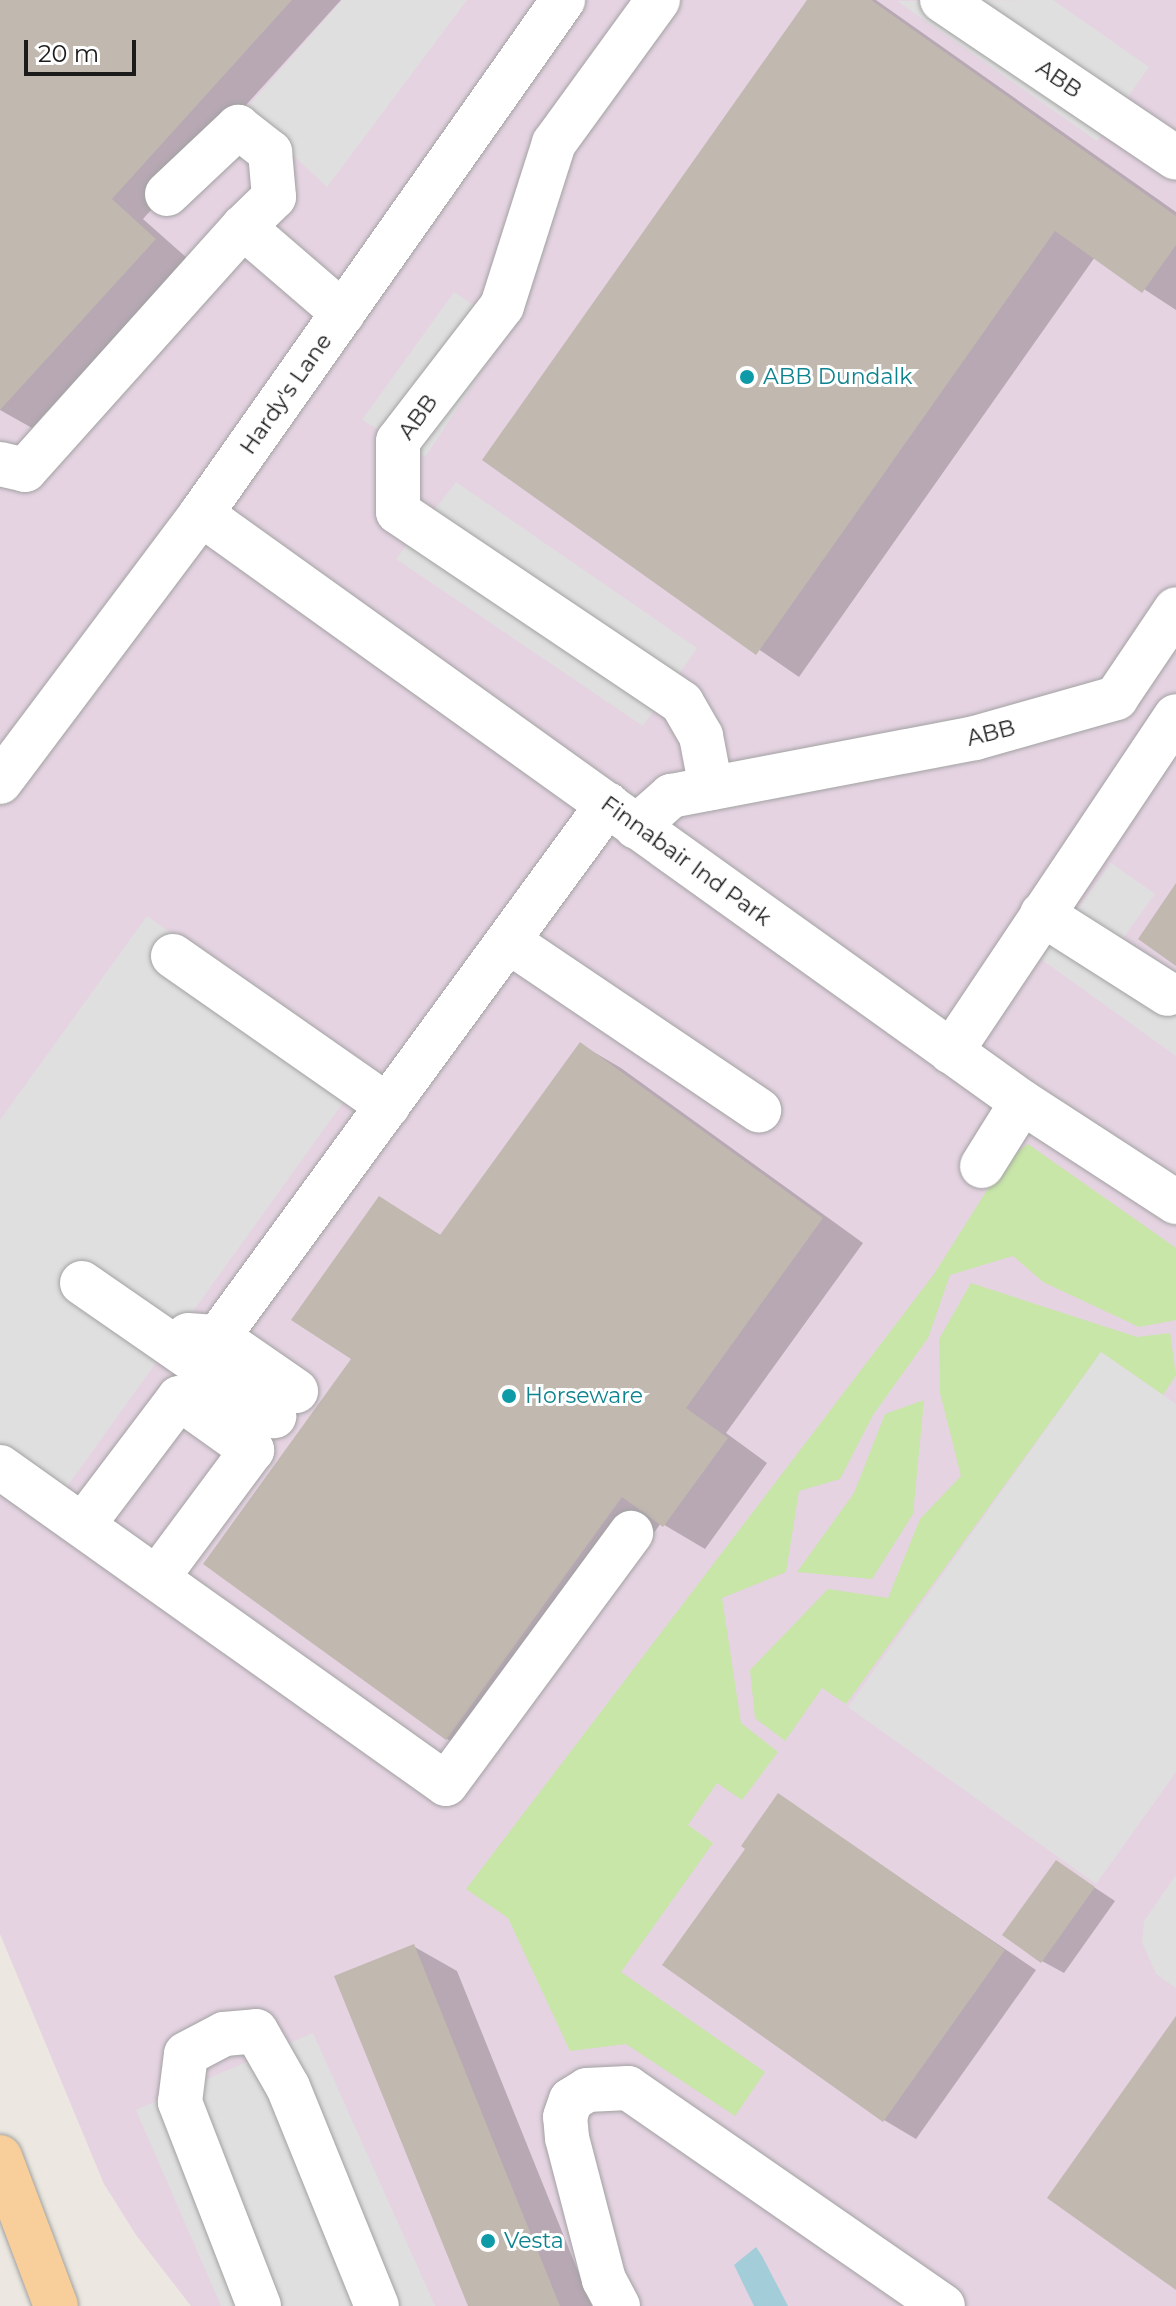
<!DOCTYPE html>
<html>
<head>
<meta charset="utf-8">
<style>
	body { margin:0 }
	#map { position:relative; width:1176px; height:2306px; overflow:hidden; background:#ece8e1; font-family:Montserrat,sans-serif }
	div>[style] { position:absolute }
	.industrial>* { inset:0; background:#e5d3e2 }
	.grass>* { inset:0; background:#c7e6a7 }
	.parking>* { inset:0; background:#dfdfdf }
	.water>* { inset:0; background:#a2cdd9 }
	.shadow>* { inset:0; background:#0003 }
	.building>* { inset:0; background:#c1b8b0 }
	.roads { filter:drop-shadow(0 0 2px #a2a2a2) drop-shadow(0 0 2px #a2a2a2) }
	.minor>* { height:44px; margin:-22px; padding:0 22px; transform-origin:22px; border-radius:22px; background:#fff }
	.major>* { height:44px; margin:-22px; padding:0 22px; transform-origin:22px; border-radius:22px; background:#f8cf9a }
	.dots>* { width:22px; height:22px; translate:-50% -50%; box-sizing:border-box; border:4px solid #fff; border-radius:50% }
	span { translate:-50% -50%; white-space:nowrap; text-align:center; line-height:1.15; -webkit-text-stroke:6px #fff; paint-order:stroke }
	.street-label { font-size:22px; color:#1b1b1b }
	.culture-label { font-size:22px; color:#0d838f }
	.left { translate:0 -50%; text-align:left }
	.scale { position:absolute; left:24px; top:40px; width:112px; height:36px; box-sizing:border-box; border:4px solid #1b1b1b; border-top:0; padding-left:10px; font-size:24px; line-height:28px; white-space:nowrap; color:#1b1b1b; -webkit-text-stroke:6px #fff; paint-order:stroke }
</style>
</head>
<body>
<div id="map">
	<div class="industrial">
		<div style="clip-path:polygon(0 0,1176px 0,1176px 2306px,191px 2306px,136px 2235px,104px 2184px,0 1934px)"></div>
	</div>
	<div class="grass">
		<div style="clip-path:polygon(1028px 1144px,1176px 1248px,1176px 1320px,1139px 1327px,1043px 1282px,1013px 1256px,950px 1275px,928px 1338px,873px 1415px,840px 1479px,799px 1491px,786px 1572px,722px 1598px,741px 1723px,778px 1752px,742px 1800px,717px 1783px,688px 1825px,713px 1843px,621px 1972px,765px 2072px,735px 2116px,626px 2044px,570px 2051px,508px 1918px,466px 1889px,934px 1274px,1006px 1160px)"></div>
		<div style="clip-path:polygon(971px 1283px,1137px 1337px,1170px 1333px,1176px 1375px,1163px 1395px,1101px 1352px,846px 1704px,822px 1688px,785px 1741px,755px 1718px,750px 1670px,828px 1589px,888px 1598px,920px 1519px,961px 1476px,940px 1393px,939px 1339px)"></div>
		<div style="clip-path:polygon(924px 1400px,913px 1514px,872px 1579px,797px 1572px,854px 1493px,885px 1414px)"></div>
	</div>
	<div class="parking">
		<div style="clip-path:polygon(342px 0,467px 0,327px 187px,245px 110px)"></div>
		<div style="clip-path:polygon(1053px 0,1149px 67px,1097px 141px,897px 1px)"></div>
		<div style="clip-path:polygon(454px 292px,510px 329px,425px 457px,362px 420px)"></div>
		<div style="clip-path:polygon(456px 482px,697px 648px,643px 726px,396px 559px)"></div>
		<div style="clip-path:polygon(1111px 863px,1155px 894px,1123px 938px,1176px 976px,1176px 1056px,1041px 959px)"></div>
		<div style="clip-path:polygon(147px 916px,365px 1072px,48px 1513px,0 1478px,0 1120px)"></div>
		<div style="clip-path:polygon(1101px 1352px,1176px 1404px,1176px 1772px,1096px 1884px,848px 1707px)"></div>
		<div style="clip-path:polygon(1176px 1875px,1176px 1988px,1156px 1974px,1142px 1942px,1144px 1921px)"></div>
		<div style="clip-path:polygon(313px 2033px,435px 2306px,221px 2306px,136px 2110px)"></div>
	</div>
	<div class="water">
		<div style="clip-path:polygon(756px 2247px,762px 2256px,788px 2306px,754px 2306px,734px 2265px)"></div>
	</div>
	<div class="shadow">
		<div style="clip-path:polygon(0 0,341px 0,143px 219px,187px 258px,32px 428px,0 410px)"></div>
		<div style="clip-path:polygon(810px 0,876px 0,1176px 212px,1176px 310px,1095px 257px,799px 677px,484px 460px)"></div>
		<div style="clip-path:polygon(580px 1044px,621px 1068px,863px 1243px,726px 1433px,767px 1463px,705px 1549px,661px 1523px,488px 1762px,447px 1739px,206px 1564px,354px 1358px,379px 1198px,442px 1236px)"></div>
		<div style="clip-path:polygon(778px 1796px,1036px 1970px,916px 2139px,884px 2120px)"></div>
		<div style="clip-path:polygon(1056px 1862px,1115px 1901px,1064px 1973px,1042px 1961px)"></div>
		<div style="clip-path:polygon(413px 1946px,457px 1971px,592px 2306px,470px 2306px)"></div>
	</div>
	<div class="building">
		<div style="clip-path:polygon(0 0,292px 0,112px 199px,156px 239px,0 410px)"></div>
		<div style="clip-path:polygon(807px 0,871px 0,1176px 216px,1176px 245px,1142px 293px,1055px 231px,756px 655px,482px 460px)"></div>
		<div style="clip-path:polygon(1176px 883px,1176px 966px,1138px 939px)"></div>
		<div style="clip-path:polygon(580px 1042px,823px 1218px,686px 1408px,728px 1438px,663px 1527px,622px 1497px,446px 1740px,203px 1564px,351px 1359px,291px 1320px,379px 1196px,440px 1235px)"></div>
		<div style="clip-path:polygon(778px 1793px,1005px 1950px,883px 2122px,662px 1965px,745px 1849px,741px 1846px)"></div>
		<div style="clip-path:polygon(1056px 1860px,1095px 1887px,1041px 1963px,1002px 1935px)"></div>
		<div style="clip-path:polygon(414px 1944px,494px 2143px,560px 2306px,468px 2306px,334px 1976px)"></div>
		<div style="clip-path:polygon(1176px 2016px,1176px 2290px,1047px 2198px)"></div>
	</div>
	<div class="roads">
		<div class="minor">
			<div style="left:658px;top:0;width:177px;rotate:126deg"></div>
			<div style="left:554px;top:143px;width:171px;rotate:107.7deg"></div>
			<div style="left:502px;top:306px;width:170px;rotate:127.6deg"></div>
			<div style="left:398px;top:441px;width:71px;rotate:90deg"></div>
			<div style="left:398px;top:512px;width:342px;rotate:33.9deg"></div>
			<div style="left:682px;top:703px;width:38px;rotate:60deg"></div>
			<div style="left:701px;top:736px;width:53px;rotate:79.1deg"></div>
			<div style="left:942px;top:0;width:282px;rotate:34deg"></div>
			<div style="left:167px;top:194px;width:98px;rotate:-43.3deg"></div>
			<div style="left:238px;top:127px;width:41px;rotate:38deg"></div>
			<div style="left:270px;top:152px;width:45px;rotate:84.9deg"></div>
			<div style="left:274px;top:197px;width:43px;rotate:135.9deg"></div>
			<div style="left:0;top:464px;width:26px;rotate:13deg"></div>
			<div style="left:25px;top:470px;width:326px;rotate:-48.1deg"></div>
			<div style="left:243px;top:227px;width:132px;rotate:40.7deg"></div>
			<div style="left:201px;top:514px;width:1010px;rotate:35.61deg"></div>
			<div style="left:1022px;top:1102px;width:184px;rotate:33deg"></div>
			<div style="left:0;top:782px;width:335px;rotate:-53.1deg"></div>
			<div style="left:201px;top:514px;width:629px;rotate:-54.84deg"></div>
			<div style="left:636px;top:827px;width:47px;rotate:-41.5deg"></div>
			<div style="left:671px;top:796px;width:309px;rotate:-10.8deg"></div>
			<div style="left:975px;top:738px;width:147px;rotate:-15.8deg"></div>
			<div style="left:1116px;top:698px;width:107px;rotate:-56deg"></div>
			<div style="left:1042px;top:914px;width:149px;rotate:32.4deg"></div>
			<div style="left:508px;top:941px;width:303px;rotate:34deg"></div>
			<div style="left:173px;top:956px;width:262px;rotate:34.9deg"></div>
			<div style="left:951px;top:1052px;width:404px;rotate:-56.2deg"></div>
			<div style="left:982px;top:1166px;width:75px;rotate:-58deg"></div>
			<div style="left:82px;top:1283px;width:234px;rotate:34.7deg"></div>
			<div style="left:188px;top:1335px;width:30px;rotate:4deg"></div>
			<div style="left:218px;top:1337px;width:95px;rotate:34.7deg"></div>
			<div style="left:218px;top:1337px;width:660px;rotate:-53.81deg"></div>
			<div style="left:0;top:1467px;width:547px;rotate:35.4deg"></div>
			<div style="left:446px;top:1784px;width:312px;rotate:-53.6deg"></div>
			<div style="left:83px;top:1525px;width:159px;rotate:-52.9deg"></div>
			<div style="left:179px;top:1398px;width:90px;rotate:35.5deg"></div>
			<div style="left:252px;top:1450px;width:159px;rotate:126.6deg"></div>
			<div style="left:259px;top:2306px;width:219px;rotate:-111.2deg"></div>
			<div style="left:180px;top:2102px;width:48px;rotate:-82.9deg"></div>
			<div style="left:186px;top:2054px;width:43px;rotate:-27.8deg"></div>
			<div style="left:224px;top:2034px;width:32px;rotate:-5deg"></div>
			<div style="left:256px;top:2031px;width:64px;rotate:60.3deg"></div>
			<div style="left:288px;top:2087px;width:236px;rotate:67.9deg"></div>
			<div style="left:618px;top:2306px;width:30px;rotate:-118deg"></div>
			<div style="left:604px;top:2280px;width:147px;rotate:-104.6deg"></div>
			<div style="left:567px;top:2138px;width:21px;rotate:-95deg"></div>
			<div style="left:565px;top:2117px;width:18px;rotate:-71deg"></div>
			<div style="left:571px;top:2100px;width:19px;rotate:-32deg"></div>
			<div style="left:587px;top:2090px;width:41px;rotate:-2.8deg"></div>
			<div style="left:628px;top:2088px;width:383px;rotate:34.7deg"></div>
		</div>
		<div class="major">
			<div style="left:0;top:2157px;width:159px;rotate:69.4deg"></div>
		</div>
	</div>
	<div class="dots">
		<div style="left:747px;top:377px;background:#0f9aa8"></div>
		<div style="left:509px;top:1396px;background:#0f9aa8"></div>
		<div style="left:488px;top:2241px;background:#0f9aa8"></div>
	</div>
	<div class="street-label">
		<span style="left:1059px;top:79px;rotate:34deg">ABB</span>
		<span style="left:286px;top:394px;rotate:-55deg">Hardy's Lane</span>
		<span style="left:418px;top:417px;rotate:-54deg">ABB</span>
		<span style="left:991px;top:733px;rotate:-14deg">ABB</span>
		<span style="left:686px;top:861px;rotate:36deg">Finnabair Ind Park</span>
	</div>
	<div class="culture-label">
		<span class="left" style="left:763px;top:377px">ABB Dundalk</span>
		<span class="left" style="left:525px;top:1396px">Horseware</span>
		<span class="left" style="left:504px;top:2241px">Vesta</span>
	</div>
	<div class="scale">20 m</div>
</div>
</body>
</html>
